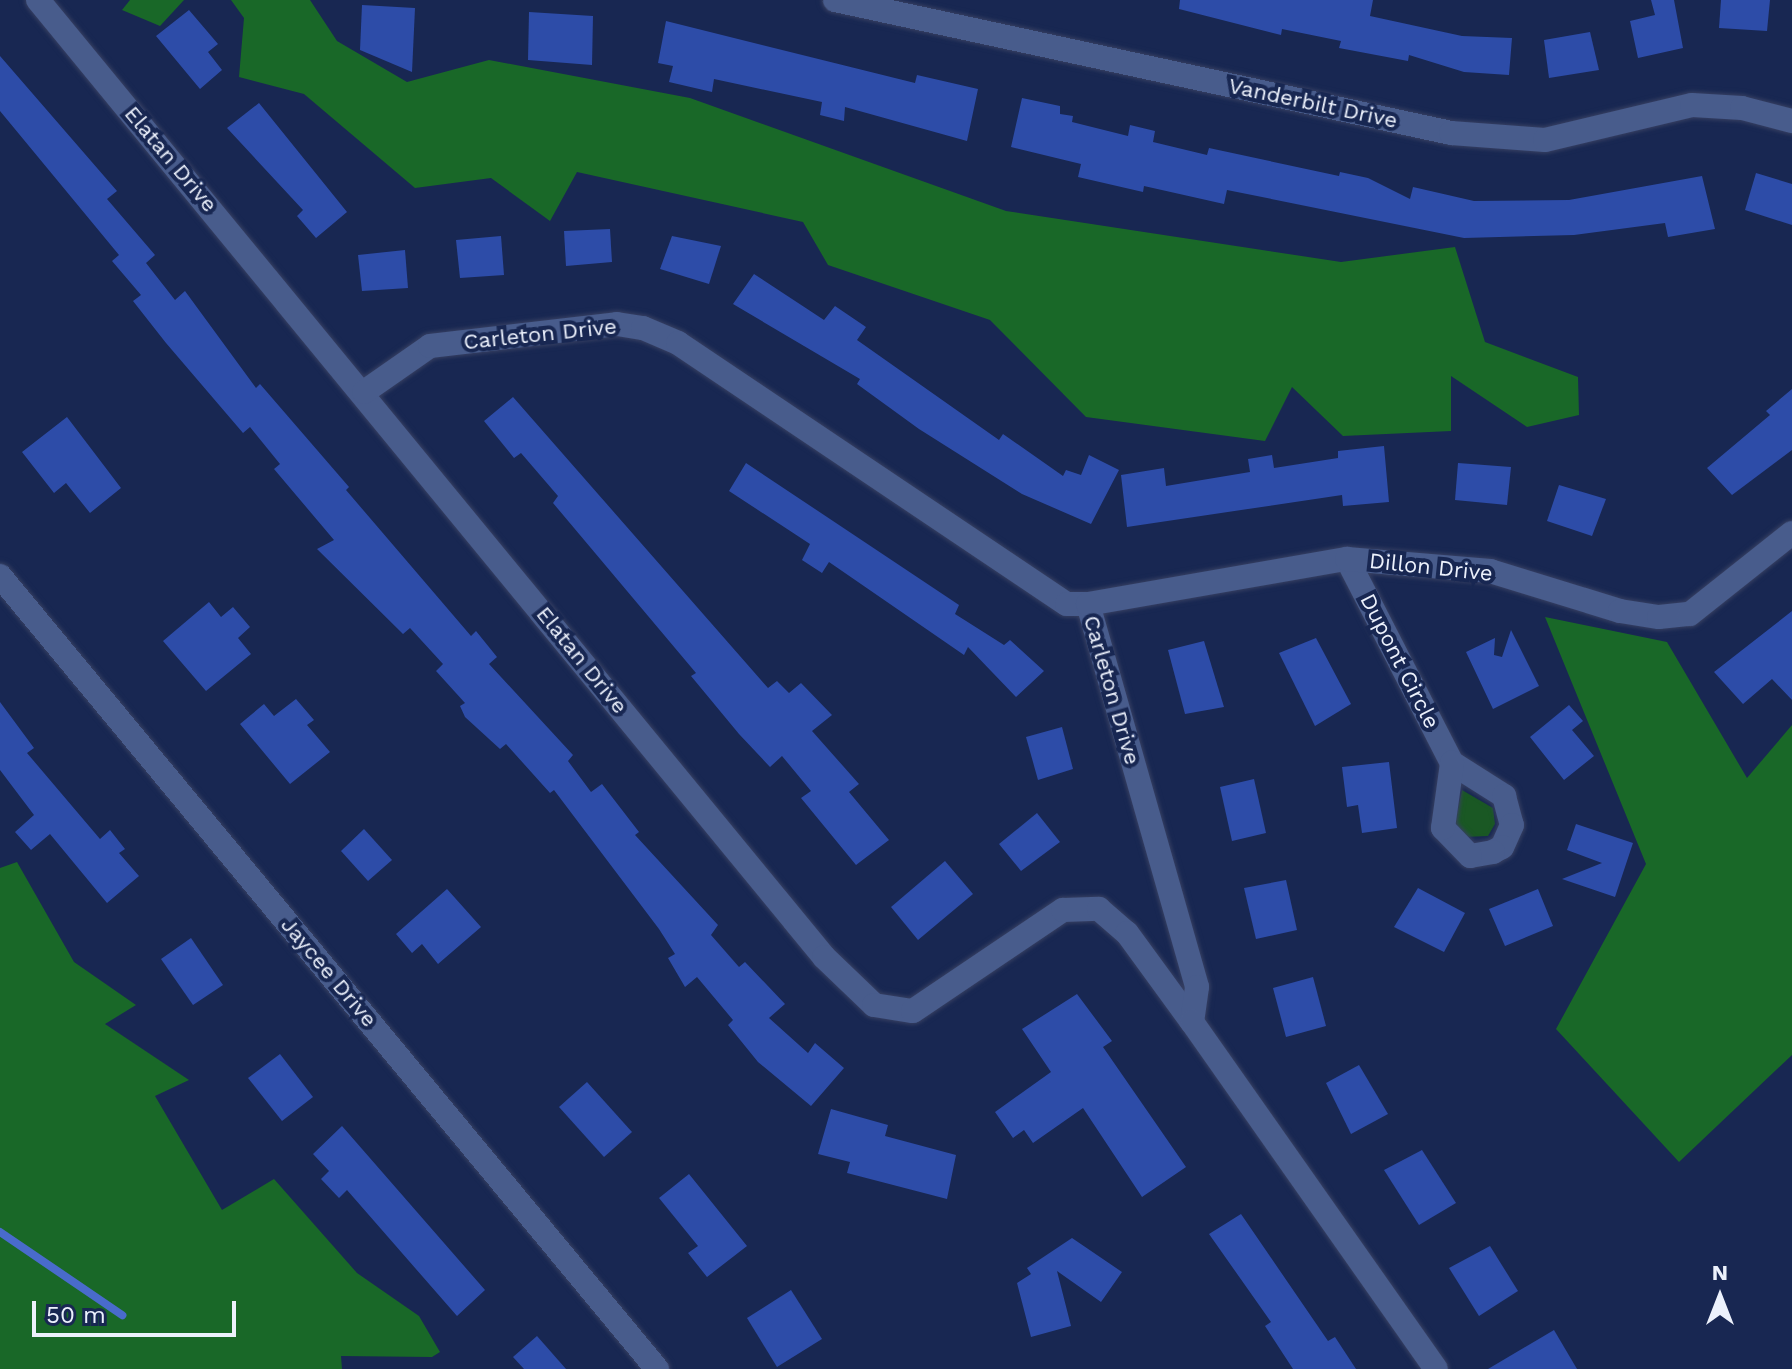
<!DOCTYPE html>
<html>
<head>
<meta charset="utf-8">
<style>
	body { margin:0 }
	#map { position:relative; width:1792px; height:1369px; overflow:hidden; background:#182752; font-family:"Work Sans",sans-serif }
	div>[style] { position:absolute }
	.green>* { inset:0; background:#1a5824 }
	.forest>* { inset:0; background:#196828 }
	.stream>* { height:8px; margin:-4px; padding:0 4px; transform-origin:4px; border-radius:4px; background:#496bcb }
	.building>* { inset:0; background:#2d4ca8 }
	.roads { filter:drop-shadow(0 0 2px #374062) drop-shadow(0 0 2px #374062) }
	.minor>* { height:24px; margin:-12px; padding:0 12px; transform-origin:12px; border-radius:12px; background:#485c8c }
	span { translate:-50% -50%; white-space:nowrap; text-align:center; line-height:1.15; -webkit-text-stroke:8px #182752; paint-order:stroke }
	.street-label { font-size:22px; color:#ecf1fc }
	.north { position:absolute; left:1680px; top:1257px; width:80px; height:80px; -webkit-text-stroke:6px #182752; paint-order:stroke; rotate:0deg; font-size:22px; font-weight:700; line-height:32px; text-align:center; color:#ecf1fc }
	.north::after { content:''; display:block; margin:auto; width:28px; height:36px; background:#ecf1fc; clip-path:polygon(50% 0,100% 100%,50% 72%,0 100%) }
	.scale { position:absolute; left:32px; top:1301px; width:204px; height:36px; box-sizing:border-box; border:4px solid #ecf1fc; border-top:0; padding-left:10px; font-size:24px; line-height:28px; white-space:nowrap; color:#ecf1fc; -webkit-text-stroke:6px #182752; paint-order:stroke }
</style>
</head>
<body>
<div id="map">
	<div class="green">
		<div style="clip-path:polygon(1462px 790px,1493px 808px,1495px 824px,1488px 836px,1464px 837px,1455px 823px)"></div>
	</div>
	<div class="forest">
		<div style="clip-path:polygon(130px 0,184px 0,160px 26px,122px 10px)"></div>
		<div style="clip-path:polygon(231px 0,310px 0,337px 41px,407px 82px,489px 60px,690px 98px,1006px 211px,1341px 262px,1455px 247px,1485px 342px,1578px 377px,1579px 415px,1527px 427px,1451px 376px,1451px 431px,1343px 436px,1292px 387px,1265px 441px,1086px 417px,990px 320px,828px 265px,803px 222px,577px 172px,550px 221px,491px 178px,415px 188px,304px 94px,239px 77px,244px 18px)"></div>
		<div style="clip-path:polygon(1545px 617px,1667px 642px,1747px 778px,1792px 725px,1792px 1055px,1679px 1162px,1556px 1029px,1646px 864px)"></div>
		<div style="clip-path:polygon(17px 862px,74px 962px,136px 1005px,105px 1024px,189px 1080px,155px 1096px,222px 1210px,274px 1179px,357px 1273px,419px 1316px,440px 1352px,432px 1357px,341px 1356px,342px 1369px,0 1369px,0 868px)"></div>
	</div>
	<div class="stream">
		<div style="left:0;top:1232px;width:148px;rotate:34.2deg"></div>
	</div>
	<div class="building">
		<div style="clip-path:polygon(1180px 0,1373px 0,1370px 16px,1462px 36px,1512px 38px,1509px 75px,1464px 72px,1409px 55px,1408px 61px,1339px 48px,1341px 41px,1282px 29px,1281px 35px,1179px 9px)"></div>
		<div style="clip-path:polygon(1651px 0,1674px 0,1683px 48px,1638px 58px,1630px 21px,1655px 15px)"></div>
		<div style="clip-path:polygon(1721px 0,1770px 0,1767px 31px,1719px 28px)"></div>
		<div style="clip-path:polygon(362px 5px,415px 8px,412px 72px,360px 50px)"></div>
		<div style="clip-path:polygon(189px 10px,218px 44px,208px 52px,222px 70px,200px 89px,156px 36px)"></div>
		<div style="clip-path:polygon(529px 12px,593px 16px,592px 65px,528px 60px)"></div>
		<div style="clip-path:polygon(666px 21px,915px 83px,917px 75px,978px 89px,967px 141px,845px 107px,844px 121px,820px 115px,822px 102px,714px 79px,712px 92px,669px 82px,673px 66px,658px 63px)"></div>
		<div style="clip-path:polygon(1590px 32px,1599px 70px,1549px 78px,1544px 40px)"></div>
		<div style="clip-path:polygon(0 56px,117px 191px,107px 199px,155px 255px,146px 263px,175px 300px,185px 291px,256px 388px,260px 384px,349px 487px,346px 490px,471px 636px,476px 631px,497px 657px,489px 664px,573px 755px,568px 761px,591px 792px,602px 784px,639px 832px,635px 835px,718px 925px,711px 935px,739px 967px,745px 962px,785px 1004px,769px 1018px,808px 1053px,815px 1043px,844px 1068px,811px 1106px,758px 1062px,728px 1025px,733px 1020px,697px 977px,685px 987px,668px 958px,675px 954px,659px 929px,554px 790px,550px 793px,506px 744px,500px 749px,465px 717px,460px 706px,465px 703px,436px 671px,443px 664px,410px 628px,403px 634px,317px 549px,334px 540px,274px 469px,280px 464px,250px 427px,243px 433px,166px 343px,133px 301px,141px 295px,112px 261px,119px 255px,0 111px)"></div>
		<div style="clip-path:polygon(1022px 98px,1060px 106px,1060px 114px,1073px 116px,1072px 122px,1128px 136px,1130px 125px,1155px 131px,1153px 142px,1207px 155px,1209px 148px,1339px 176px,1340px 172px,1368px 178px,1410px 199px,1413px 187px,1474px 201px,1569px 200px,1702px 176px,1715px 229px,1668px 237px,1665px 223px,1574px 235px,1464px 238px,1227px 190px,1224px 204px,1144px 186px,1143px 192px,1078px 177px,1081px 164px,1011px 147px)"></div>
		<div style="clip-path:polygon(259px 103px,347px 212px,316px 238px,297px 216px,303px 210px,227px 128px)"></div>
		<div style="clip-path:polygon(1756px 173px,1792px 184px,1792px 225px,1745px 210px)"></div>
		<div style="clip-path:polygon(610px 229px,612px 262px,566px 266px,564px 231px)"></div>
		<div style="clip-path:polygon(501px 236px,504px 275px,460px 278px,456px 240px)"></div>
		<div style="clip-path:polygon(672px 236px,721px 246px,709px 284px,660px 269px)"></div>
		<div style="clip-path:polygon(405px 250px,408px 288px,362px 291px,358px 255px)"></div>
		<div style="clip-path:polygon(754px 274px,824px 320px,835px 306px,866px 327px,857px 340px,999px 440px,1003px 434px,1063px 476px,1066px 470px,1081px 475px,1089px 455px,1119px 470px,1091px 524px,1022px 494px,919px 429px,857px 384px,860px 379px,733px 304px)"></div>
		<div style="clip-path:polygon(1792px 389px,1792px 450px,1732px 495px,1707px 468px,1770px 415px,1766px 411px)"></div>
		<div style="clip-path:polygon(513px 397px,768px 688px,777px 681px,789px 693px,801px 683px,832px 715px,812px 731px,859px 784px,849px 792px,889px 840px,856px 865px,801px 798px,811px 791px,782px 756px,770px 767px,739px 734px,691px 676px,696px 673px,553px 503px,558px 496px,521px 453px,514px 458px,484px 421px)"></div>
		<div style="clip-path:polygon(67px 417px,121px 488px,90px 513px,66px 483px,54px 493px,22px 452px)"></div>
		<div style="clip-path:polygon(1384px 446px,1389px 502px,1343px 506px,1342px 495px,1127px 527px,1121px 475px,1164px 468px,1166px 486px,1250px 472px,1248px 459px,1272px 455px,1274px 468px,1338px 458px,1338px 451px)"></div>
		<div style="clip-path:polygon(746px 463px,959px 605px,955px 614px,1004px 645px,1010px 640px,1044px 671px,1016px 697px,968px 647px,964px 655px,829px 562px,822px 573px,802px 560px,810px 544px,729px 491px)"></div>
		<div style="clip-path:polygon(1458px 463px,1511px 467px,1507px 505px,1455px 500px)"></div>
		<div style="clip-path:polygon(1559px 485px,1606px 499px,1592px 536px,1547px 521px)"></div>
		<div style="clip-path:polygon(209px 602px,221px 617px,233px 607px,250px 627px,238px 638px,251px 654px,206px 691px,163px 641px)"></div>
		<div style="clip-path:polygon(1792px 611px,1792px 700px,1772px 679px,1743px 704px,1714px 672px)"></div>
		<div style="clip-path:polygon(1511px 630px,1539px 686px,1493px 709px,1466px 652px,1495px 638px,1494px 655px,1502px 657px)"></div>
		<div style="clip-path:polygon(1316px 638px,1351px 704px,1315px 726px,1279px 653px)"></div>
		<div style="clip-path:polygon(1204px 641px,1224px 707px,1185px 714px,1168px 650px)"></div>
		<div style="clip-path:polygon(296px 699px,314px 720px,307px 725px,330px 752px,290px 784px,240px 724px,264px 704px,274px 716px)"></div>
		<div style="clip-path:polygon(0 702px,34px 748px,27px 753px,100px 839px,110px 830px,125px 849px,119px 853px,139px 876px,107px 903px,50px 834px,31px 850px,15px 832px,34px 815px,0 770px)"></div>
		<div style="clip-path:polygon(1569px 705px,1583px 721px,1572px 730px,1594px 756px,1564px 780px,1530px 737px)"></div>
		<div style="clip-path:polygon(1062px 727px,1073px 769px,1038px 780px,1026px 737px)"></div>
		<div style="clip-path:polygon(1389px 762px,1397px 828px,1362px 833px,1358px 805px,1347px 807px,1342px 767px)"></div>
		<div style="clip-path:polygon(1254px 779px,1266px 833px,1232px 841px,1220px 787px)"></div>
		<div style="clip-path:polygon(1037px 813px,1060px 842px,1021px 871px,999px 844px)"></div>
		<div style="clip-path:polygon(1576px 824px,1633px 843px,1615px 897px,1562px 879px,1602px 863px,1567px 850px)"></div>
		<div style="clip-path:polygon(364px 829px,392px 860px,368px 881px,341px 851px)"></div>
		<div style="clip-path:polygon(945px 861px,973px 894px,918px 940px,891px 907px)"></div>
		<div style="clip-path:polygon(1286px 880px,1297px 930px,1256px 939px,1244px 888px)"></div>
		<div style="clip-path:polygon(1418px 888px,1465px 913px,1444px 952px,1394px 927px)"></div>
		<div style="clip-path:polygon(447px 889px,481px 927px,438px 964px,422px 944px,412px 953px,396px 934px)"></div>
		<div style="clip-path:polygon(1538px 889px,1553px 926px,1505px 946px,1489px 909px)"></div>
		<div style="clip-path:polygon(191px 938px,223px 985px,193px 1005px,161px 959px)"></div>
		<div style="clip-path:polygon(1313px 977px,1326px 1026px,1286px 1037px,1273px 988px)"></div>
		<div style="clip-path:polygon(1077px 994px,1112px 1041px,1103px 1047px,1186px 1167px,1142px 1197px,1083px 1108px,1033px 1143px,1024px 1130px,1013px 1138px,995px 1112px,1051px 1072px,1022px 1029px)"></div>
		<div style="clip-path:polygon(280px 1054px,313px 1097px,282px 1121px,248px 1078px)"></div>
		<div style="clip-path:polygon(1359px 1065px,1388px 1114px,1351px 1134px,1326px 1083px)"></div>
		<div style="clip-path:polygon(587px 1082px,632px 1132px,604px 1157px,559px 1107px)"></div>
		<div style="clip-path:polygon(831px 1109px,888px 1125px,885px 1136px,956px 1155px,947px 1199px,847px 1173px,850px 1162px,818px 1154px)"></div>
		<div style="clip-path:polygon(342px 1126px,485px 1290px,457px 1316px,347px 1190px,339px 1198px,321px 1179px,329px 1171px,313px 1154px)"></div>
		<div style="clip-path:polygon(1422px 1150px,1456px 1203px,1419px 1225px,1384px 1170px)"></div>
		<div style="clip-path:polygon(689px 1174px,747px 1246px,707px 1277px,688px 1253px,698px 1246px,659px 1198px)"></div>
		<div style="clip-path:polygon(1241px 1214px,1328px 1341px,1335px 1337px,1356px 1369px,1293px 1369px,1265px 1326px,1271px 1322px,1209px 1234px)"></div>
		<div style="clip-path:polygon(1072px 1238px,1122px 1272px,1101px 1302px,1057px 1271px,1071px 1326px,1031px 1337px,1017px 1283px,1031px 1274px,1027px 1268px)"></div>
		<div style="clip-path:polygon(1490px 1246px,1518px 1291px,1479px 1316px,1449px 1268px)"></div>
		<div style="clip-path:polygon(791px 1290px,822px 1339px,777px 1367px,747px 1318px)"></div>
		<div style="clip-path:polygon(1554px 1330px,1577px 1369px,1488px 1369px)"></div>
		<div style="clip-path:polygon(537px 1336px,566px 1369px,524px 1369px,513px 1357px)"></div>
	</div>
	<div class="roads">
		<div class="minor">
			<div style="left:38px;top:0;width:1238px;rotate:50.6deg"></div>
			<div style="left:824px;top:957px;width:69px;rotate:43.8deg"></div>
			<div style="left:874px;top:1005px;width:39px;rotate:9deg"></div>
			<div style="left:913px;top:1011px;width:181px;rotate:-34deg"></div>
			<div style="left:1063px;top:910px;width:36px;rotate:-2deg"></div>
			<div style="left:1099px;top:909px;width:37px;rotate:41deg"></div>
			<div style="left:1127px;top:933px;width:110px;rotate:53.9deg"></div>
			<div style="left:835px;top:0;width:630px;rotate:12.18deg"></div>
			<div style="left:1451px;top:133px;width:94px;rotate:4.3deg"></div>
			<div style="left:1545px;top:140px;width:151px;rotate:-13.4deg"></div>
			<div style="left:1692px;top:105px;width:50px;rotate:3.4deg"></div>
			<div style="left:1742px;top:108px;width:52px;rotate:14.6deg"></div>
			<div style="left:364px;top:392px;width:80px;rotate:-34.9deg"></div>
			<div style="left:430px;top:346px;width:188px;rotate:-6.7deg"></div>
			<div style="left:617px;top:324px;width:26px;rotate:9deg"></div>
			<div style="left:643px;top:328px;width:38px;rotate:23deg"></div>
			<div style="left:678px;top:343px;width:468px;rotate:33.9deg"></div>
			<div style="left:1067px;top:604px;width:21px"></div>
			<div style="left:1088px;top:604px;width:398px;rotate:74.1deg"></div>
			<div style="left:1197px;top:987px;width:35px;rotate:98deg"></div>
			<div style="left:1192px;top:1022px;width:424px;rotate:54.9deg"></div>
			<div style="left:1347px;top:559px;width:229px;rotate:62.8deg"></div>
			<div style="left:1452px;top:763px;width:62px;rotate:32.4deg"></div>
			<div style="left:1504px;top:796px;width:30px;rotate:75deg"></div>
			<div style="left:1512px;top:825px;width:24px;rotate:114deg"></div>
			<div style="left:1502px;top:847px;width:10px;rotate:151deg"></div>
			<div style="left:1493px;top:852px;width:23px;rotate:170deg"></div>
			<div style="left:1470px;top:856px;width:39px;rotate:-134deg"></div>
			<div style="left:1443px;top:828px;width:66px;rotate:-82.1deg"></div>
			<div style="left:0;top:576px;width:1030px;rotate:50.36deg"></div>
			<div style="left:1088px;top:604px;width:263px;rotate:-9.9deg"></div>
			<div style="left:1347px;top:559px;width:144px;rotate:4.8deg"></div>
			<div style="left:1490px;top:571px;width:136px;rotate:17.1deg"></div>
			<div style="left:1620px;top:611px;width:39px;rotate:9deg"></div>
			<div style="left:1659px;top:617px;width:31px;rotate:-6deg"></div>
			<div style="left:1690px;top:614px;width:130px;rotate:-38.5deg"></div>
		</div>
	</div>
	<div class="street-label">
		<span style="left:1313px;top:103px;rotate:12deg">Vanderbilt Drive</span>
		<span style="left:171px;top:159px;rotate:50deg">Elatan Drive</span>
		<span style="left:540px;top:334px;rotate:-6deg">Carleton Drive</span>
		<span style="left:1431px;top:567px;rotate:6deg">Dillon Drive</span>
		<span style="left:582px;top:660px;rotate:51deg">Elatan Drive</span>
		<span style="left:1400px;top:661px;rotate:63deg">Dupont Circle</span>
		<span style="left:1112px;top:690px;rotate:74deg">Carleton Drive</span>
		<span style="left:329px;top:972px;rotate:50deg">Jaycee Drive</span>
	</div>
	<div class="north">N</div>
	<div class="scale">50 m</div>
</div>
</body>
</html>
